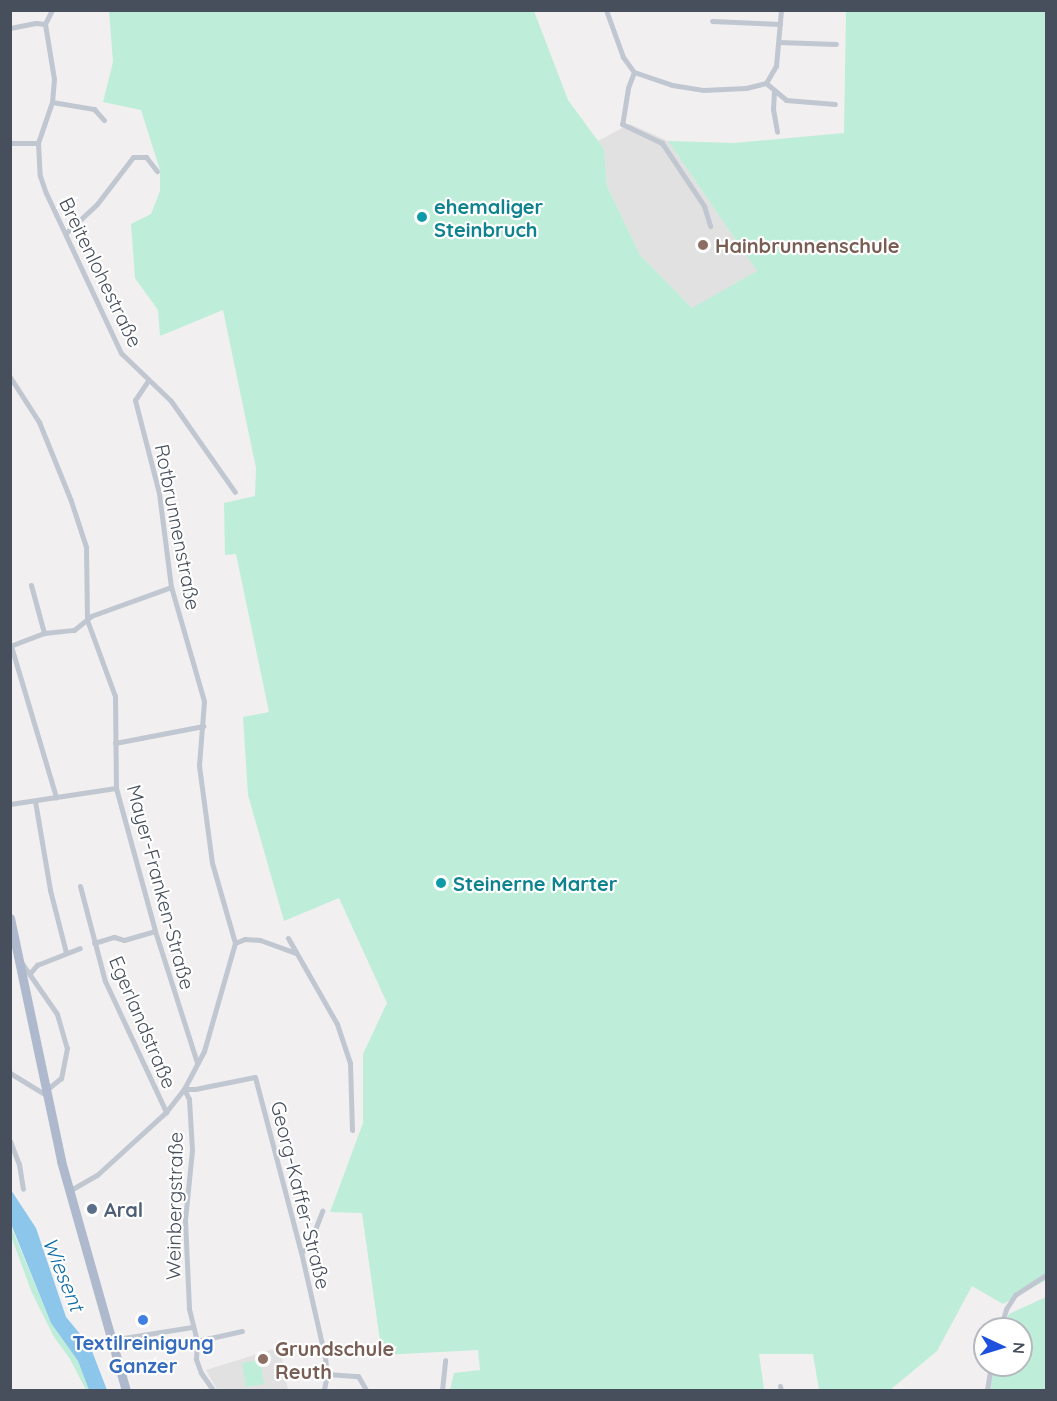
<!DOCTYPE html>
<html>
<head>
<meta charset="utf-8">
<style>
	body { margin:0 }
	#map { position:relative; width:1057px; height:1401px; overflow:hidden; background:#f1efef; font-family:Quicksand,sans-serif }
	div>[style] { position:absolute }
	.education>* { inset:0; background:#e2e1e1 }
	.green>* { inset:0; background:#beeed9 }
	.water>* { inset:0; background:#8cc6ea }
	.minor>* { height:5px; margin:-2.5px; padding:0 2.5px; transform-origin:2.5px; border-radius:2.5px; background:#c0c7d1 }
	.primary>* { height:9px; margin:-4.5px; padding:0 4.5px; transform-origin:4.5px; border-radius:4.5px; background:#afb9cd }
	.dots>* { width:16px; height:16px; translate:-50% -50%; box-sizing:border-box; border:3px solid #fff; border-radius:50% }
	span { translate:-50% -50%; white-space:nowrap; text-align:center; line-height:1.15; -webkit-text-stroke:4.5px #fff; paint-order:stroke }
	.culture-label { font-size:20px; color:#0d838f; font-weight:700 }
	.left { translate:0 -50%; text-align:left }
	.education-label { font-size:20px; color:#785e54; font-weight:700 }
	.street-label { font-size:20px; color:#474f5c }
	.service-label { font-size:20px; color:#4e5e75; font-weight:700 }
	.shop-label { font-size:20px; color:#366cbe; font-weight:700 }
	.water-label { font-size:21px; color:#106da7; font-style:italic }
	.frame { position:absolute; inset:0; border:12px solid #474f5c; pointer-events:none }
	.north { position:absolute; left:973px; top:1317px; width:60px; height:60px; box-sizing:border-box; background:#fff; border:2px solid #b5b9be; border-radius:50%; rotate:94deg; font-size:16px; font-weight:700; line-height:24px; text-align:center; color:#474f5c }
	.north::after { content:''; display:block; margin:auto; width:21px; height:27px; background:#1d50dd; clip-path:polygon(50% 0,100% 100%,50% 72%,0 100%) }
</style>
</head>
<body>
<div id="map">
	<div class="education">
		<div style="clip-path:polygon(630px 124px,668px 141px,758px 272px,784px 301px,692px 308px,640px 255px,607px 186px,604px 149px,598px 141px)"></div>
		<div style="clip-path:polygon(280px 1347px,288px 1390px,217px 1390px,206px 1370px)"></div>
	</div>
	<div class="green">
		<div style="clip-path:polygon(109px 11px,534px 11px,568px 100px,604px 149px,607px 186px,640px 255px,692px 308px,757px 271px,668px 141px,734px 143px,844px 133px,846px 11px,1046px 11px,1046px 1280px,1003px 1304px,972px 1286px,937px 1351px,890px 1390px,819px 1390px,813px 1354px,759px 1354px,764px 1389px,757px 1390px,450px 1390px,454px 1373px,480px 1370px,478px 1350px,382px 1355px,362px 1213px,330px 1212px,363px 1123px,363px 1054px,387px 1003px,339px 898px,284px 921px,248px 795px,243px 717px,269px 712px,236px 554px,225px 555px,224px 503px,255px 496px,256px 468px,223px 310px,160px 336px,158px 310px,135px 278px,131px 224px,151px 214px,160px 191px,160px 170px,141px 110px,103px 102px,113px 62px)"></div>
		<div style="clip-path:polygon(10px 1224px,51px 1323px,78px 1361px,89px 1390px,86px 1390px,70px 1359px,54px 1337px,32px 1293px,11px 1236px)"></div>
		<div style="clip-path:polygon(1046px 1297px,1046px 1390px,990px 1390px,993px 1365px,1021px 1365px,1021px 1329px,1002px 1329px,1009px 1314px)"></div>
		<div style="clip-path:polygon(260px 1360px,264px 1384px,246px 1387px,242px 1363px)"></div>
	</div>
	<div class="water">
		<div style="clip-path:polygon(11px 1190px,36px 1228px,66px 1317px,90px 1346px,107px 1390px,89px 1390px,78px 1361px,51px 1323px,11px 1224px)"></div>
	</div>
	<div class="minor">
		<div style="left:52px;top:10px;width:16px;rotate:117deg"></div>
		<div style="left:45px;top:24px;width:56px;rotate:80.7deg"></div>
		<div style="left:54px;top:79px;width:23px;rotate:95deg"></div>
		<div style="left:52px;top:102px;width:43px;rotate:108.9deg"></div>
		<div style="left:38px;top:143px;width:33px;rotate:87deg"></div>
		<div style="left:40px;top:176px;width:18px;rotate:71deg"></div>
		<div style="left:46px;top:193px;width:177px;rotate:64.9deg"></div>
		<div style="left:121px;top:353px;width:69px;rotate:43.8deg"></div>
		<div style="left:171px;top:401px;width:111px;rotate:54.9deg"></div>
		<div style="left:606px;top:10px;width:50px;rotate:70.1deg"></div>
		<div style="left:623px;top:57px;width:19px;rotate:54deg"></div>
		<div style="left:634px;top:72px;width:40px;rotate:18.9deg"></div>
		<div style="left:672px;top:85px;width:31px;rotate:9deg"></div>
		<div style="left:703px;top:90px;width:43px;rotate:-2.7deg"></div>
		<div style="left:746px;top:88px;width:21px;rotate:-14deg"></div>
		<div style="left:766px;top:83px;width:20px;rotate:-60deg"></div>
		<div style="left:776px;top:66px;width:56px;rotate:-84.9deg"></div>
		<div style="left:712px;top:21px;width:68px;rotate:2.5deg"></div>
		<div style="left:10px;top:28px;width:26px;rotate:-11deg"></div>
		<div style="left:36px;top:23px;width:9px;rotate:6deg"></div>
		<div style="left:779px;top:42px;width:57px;rotate:2deg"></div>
		<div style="left:634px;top:72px;width:17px;rotate:111deg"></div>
		<div style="left:628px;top:88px;width:36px;rotate:99deg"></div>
		<div style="left:622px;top:124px;width:44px;rotate:25.4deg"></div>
		<div style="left:662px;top:143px;width:76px;rotate:56.3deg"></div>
		<div style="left:704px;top:206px;width:21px;rotate:73deg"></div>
		<div style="left:766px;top:83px;width:26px;rotate:40deg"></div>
		<div style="left:786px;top:100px;width:49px;rotate:4.7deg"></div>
		<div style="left:774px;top:91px;width:18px;rotate:93deg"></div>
		<div style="left:773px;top:109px;width:23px;rotate:80deg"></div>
		<div style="left:52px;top:102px;width:43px;rotate:9.5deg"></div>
		<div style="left:94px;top:109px;width:15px;rotate:48deg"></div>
		<div style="left:10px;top:143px;width:28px"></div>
		<div style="left:66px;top:233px;width:42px;rotate:-43.1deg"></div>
		<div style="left:97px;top:204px;width:59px;rotate:-52.5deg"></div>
		<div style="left:133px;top:157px;width:13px"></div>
		<div style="left:146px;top:157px;width:18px;rotate:52deg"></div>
		<div style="left:10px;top:377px;width:54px;rotate:57.2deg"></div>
		<div style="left:39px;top:422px;width:85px;rotate:67.9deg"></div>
		<div style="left:71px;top:501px;width:48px;rotate:71.9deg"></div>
		<div style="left:86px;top:547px;width:73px;rotate:89.2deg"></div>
		<div style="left:87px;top:620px;width:81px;rotate:69.8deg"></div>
		<div style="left:115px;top:696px;width:92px;rotate:89.4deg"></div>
		<div style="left:116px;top:788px;width:148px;rotate:74.7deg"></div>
		<div style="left:155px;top:931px;width:139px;rotate:72.3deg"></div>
		<div style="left:31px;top:585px;width:50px;rotate:74.8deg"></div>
		<div style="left:10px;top:646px;width:36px;rotate:-21deg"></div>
		<div style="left:44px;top:633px;width:30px;rotate:-6deg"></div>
		<div style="left:74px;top:630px;width:22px;rotate:-39deg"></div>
		<div style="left:91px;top:616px;width:85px;rotate:-19.9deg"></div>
		<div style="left:11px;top:646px;width:158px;rotate:73.4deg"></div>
		<div style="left:115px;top:743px;width:90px;rotate:-10.9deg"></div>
		<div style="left:35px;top:801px;width:90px;rotate:80.4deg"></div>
		<div style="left:50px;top:890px;width:65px;rotate:75.7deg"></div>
		<div style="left:10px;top:804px;width:107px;rotate:-8.6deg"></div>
		<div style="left:80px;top:886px;width:98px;rotate:75.3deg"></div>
		<div style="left:105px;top:981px;width:145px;rotate:65deg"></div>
		<div style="left:288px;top:938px;width:99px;rotate:60.3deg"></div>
		<div style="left:337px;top:1024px;width:41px;rotate:71.6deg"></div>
		<div style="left:350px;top:1063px;width:67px;rotate:88.3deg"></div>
		<div style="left:94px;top:943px;width:21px;rotate:-17deg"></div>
		<div style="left:114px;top:937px;width:10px;rotate:17deg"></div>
		<div style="left:124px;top:940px;width:32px;rotate:-16deg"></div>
		<div style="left:235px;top:943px;width:11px;rotate:-22deg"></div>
		<div style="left:245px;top:939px;width:15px;rotate:4deg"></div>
		<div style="left:260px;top:940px;width:37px;rotate:20deg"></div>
		<div style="left:21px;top:962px;width:63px;rotate:55.3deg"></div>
		<div style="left:57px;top:1014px;width:35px;rotate:74deg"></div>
		<div style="left:67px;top:1048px;width:31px;rotate:101deg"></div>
		<div style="left:61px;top:1078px;width:19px;rotate:141deg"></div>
		<div style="left:30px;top:973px;width:11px;rotate:-49deg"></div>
		<div style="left:37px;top:965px;width:46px;rotate:-21.6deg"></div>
		<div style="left:10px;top:1073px;width:42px;rotate:31.4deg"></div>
		<div style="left:10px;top:1141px;width:25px;rotate:69deg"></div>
		<div style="left:19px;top:1164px;width:25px;rotate:81deg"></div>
		<div style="left:69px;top:1191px;width:32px;rotate:-30deg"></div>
		<div style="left:97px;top:1175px;width:93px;rotate:-42.4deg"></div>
		<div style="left:166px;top:1112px;width:29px;rotate:-52deg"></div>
		<div style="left:184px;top:1089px;width:43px;rotate:-62.2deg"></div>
		<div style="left:204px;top:1051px;width:112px;rotate:-74deg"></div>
		<div style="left:235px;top:943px;width:83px;rotate:-106deg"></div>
		<div style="left:212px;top:863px;width:99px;rotate:-97.6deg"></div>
		<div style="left:199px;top:765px;width:64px;rotate:-85.5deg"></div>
		<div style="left:204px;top:701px;width:119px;rotate:-106.1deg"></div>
		<div style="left:171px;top:587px;width:95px;rotate:-97.3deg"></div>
		<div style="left:159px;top:493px;width:96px;rotate:-104.5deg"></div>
		<div style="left:135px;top:400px;width:23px;rotate:-56deg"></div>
		<div style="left:301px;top:1252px;width:8px;rotate:-30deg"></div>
		<div style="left:308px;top:1248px;width:40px;rotate:-69deg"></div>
		<div style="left:1000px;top:1329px;width:21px;rotate:-73deg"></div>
		<div style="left:1006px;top:1309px;width:17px;rotate:-57deg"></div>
		<div style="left:1015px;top:1295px;width:37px;rotate:-33deg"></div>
		<div style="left:111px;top:1340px;width:82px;rotate:-9.1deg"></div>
		<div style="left:197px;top:1341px;width:46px;rotate:-12.5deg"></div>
		<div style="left:327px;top:1374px;width:31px;rotate:4deg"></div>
		<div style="left:358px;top:1376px;width:16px;rotate:60deg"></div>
		<div style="left:780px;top:1386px;width:4px;rotate:76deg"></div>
		<div style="left:213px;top:1390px;width:21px;rotate:-125deg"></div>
		<div style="left:201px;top:1373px;width:15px;rotate:-110deg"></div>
		<div style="left:196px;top:1359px;width:18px;rotate:-87deg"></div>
		<div style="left:197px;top:1341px;width:34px;rotate:-104deg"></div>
		<div style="left:189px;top:1308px;width:88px;rotate:-92.6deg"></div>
		<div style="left:185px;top:1220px;width:70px;rotate:-84.3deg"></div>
		<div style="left:192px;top:1150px;width:51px;rotate:-93.4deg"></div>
		<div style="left:189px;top:1099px;width:11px;rotate:-117deg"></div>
		<div style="left:184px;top:1089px;width:11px"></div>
		<div style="left:195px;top:1089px;width:61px;rotate:-11.3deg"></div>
		<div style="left:255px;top:1077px;width:181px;rotate:75.3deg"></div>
		<div style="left:301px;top:1252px;width:109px;rotate:77.2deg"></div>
		<div style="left:325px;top:1358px;width:16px;rotate:83deg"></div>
		<div style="left:327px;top:1374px;width:16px;rotate:101deg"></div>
		<div style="left:442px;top:1390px;width:30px;rotate:-84deg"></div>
		<div style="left:987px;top:1390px;width:25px;rotate:-81deg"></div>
	</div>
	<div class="primary">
		<div style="left:10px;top:918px;width:248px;rotate:78.1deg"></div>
		<div style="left:61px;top:1161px;width:238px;rotate:74.2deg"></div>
	</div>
	<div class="dots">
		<div style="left:422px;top:217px;background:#0f9aa8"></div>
		<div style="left:703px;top:245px;background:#8d6e63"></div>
		<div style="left:441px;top:883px;background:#0f9aa8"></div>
		<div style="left:92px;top:1209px;background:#5c6f8a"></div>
		<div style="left:143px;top:1320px;background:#3f7fe0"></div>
		<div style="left:263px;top:1359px;background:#8d6e63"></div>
	</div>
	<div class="culture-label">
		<span class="left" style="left:434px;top:218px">ehemaliger<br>Steinbruch</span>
		<span class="left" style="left:453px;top:883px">Steinerne Marter</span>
	</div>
	<div class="education-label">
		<span class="left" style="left:715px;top:245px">Hainbrunnenschule</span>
		<span class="left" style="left:275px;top:1360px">Grundschule<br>Reuth</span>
	</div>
	<div class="street-label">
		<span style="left:101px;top:272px;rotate:64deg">Breitenlohestraße</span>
		<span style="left:178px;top:527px;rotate:79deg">Rotbrunnenstraße</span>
		<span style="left:161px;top:887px;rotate:75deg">Mayer-Franken-Straße</span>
		<span style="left:143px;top:1022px;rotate:67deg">Egerlandstraße</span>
		<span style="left:301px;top:1195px;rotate:76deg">Georg-Kaffer-Straße</span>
		<span style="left:174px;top:1206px;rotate:-89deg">Weinbergstraße</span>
	</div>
	<div class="service-label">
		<span class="left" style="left:104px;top:1209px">Aral</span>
	</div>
	<div class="shop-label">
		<span style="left:143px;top:1354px">Textilreinigung<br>Ganzer</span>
	</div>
	<div class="water-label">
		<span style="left:64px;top:1274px;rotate:68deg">Wiesent</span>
	</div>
	<div class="frame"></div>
	<div class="north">N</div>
</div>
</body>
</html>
